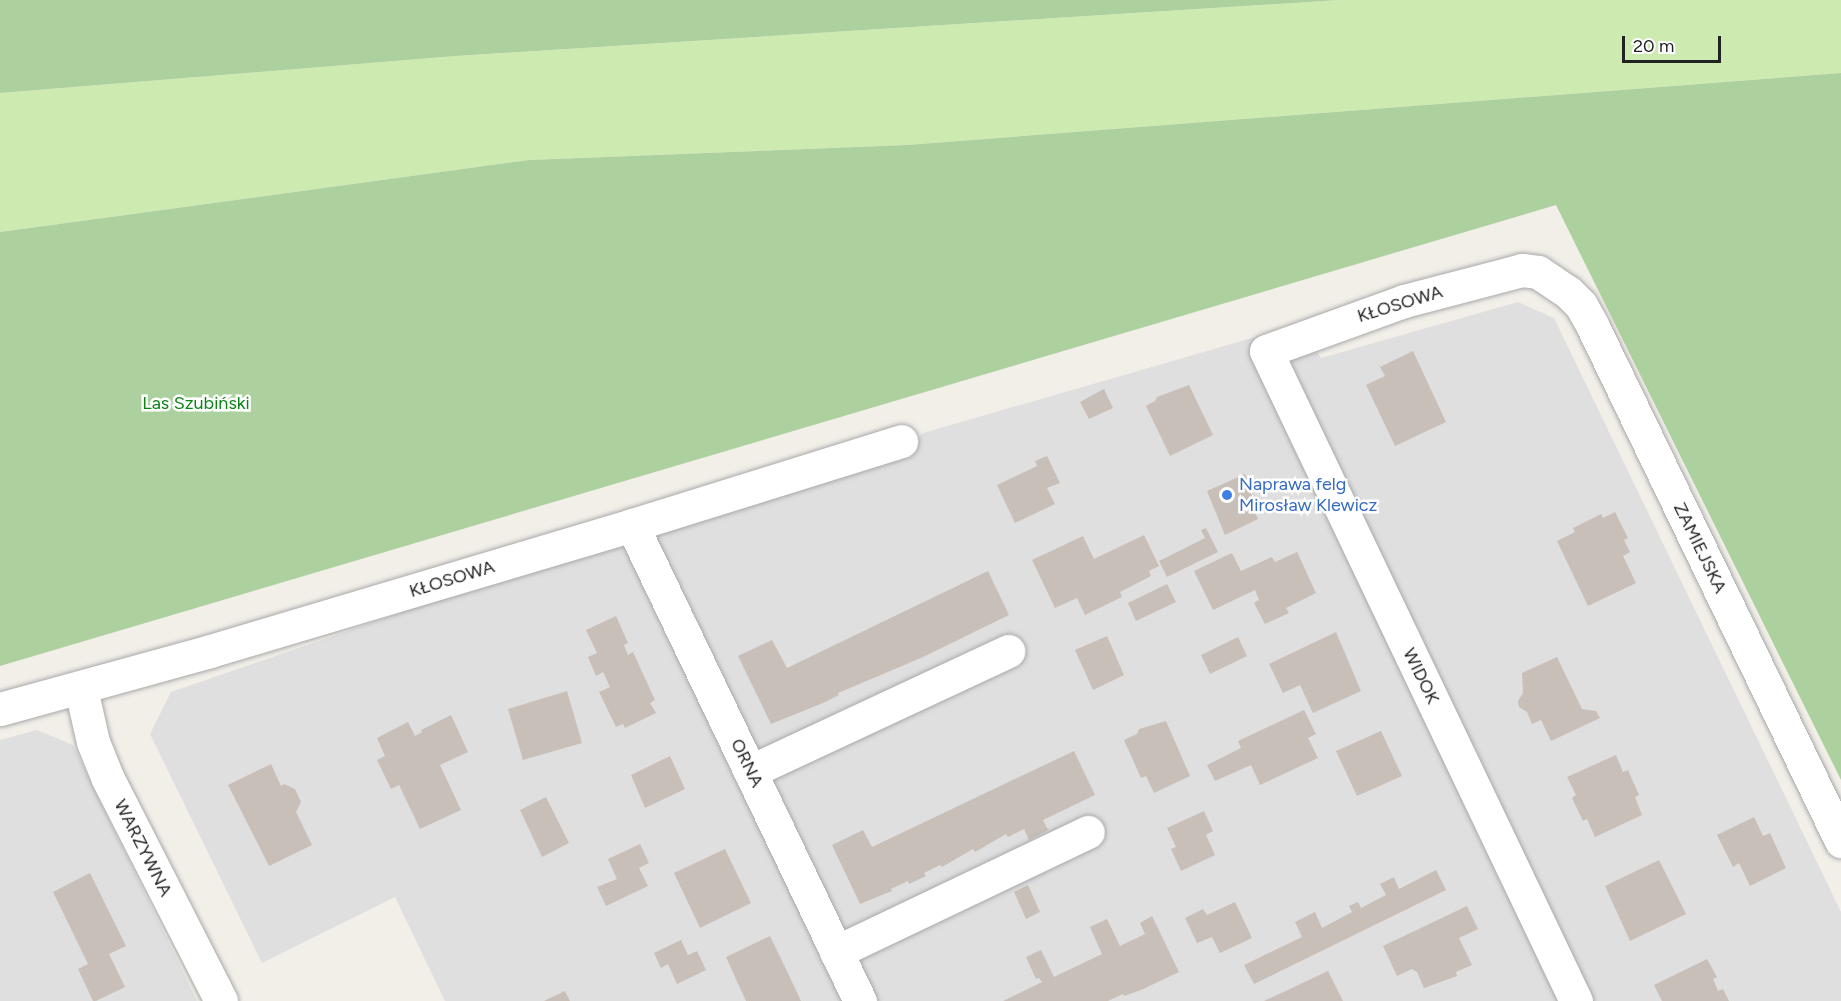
<!DOCTYPE html>
<html>
<head>
<meta charset="utf-8">
<style>
	body { margin:0 }
	#map { position:relative; width:1841px; height:1001px; overflow:hidden; background:#f2efe9; font-family:Figtree,sans-serif }
	div>[style] { position:absolute }
	.residential>* { inset:0; background:#e0dfdf }
	.grass>* { inset:0; background:#cdebb0 }
	.forest>* { inset:0; background:#add19e }
	.building>* { inset:0; background:#c7bfb8 }
	.roads { filter:drop-shadow(0 0 2px #a9a9a9) drop-shadow(0 0 2px #a9a9a9) }
	.minor>* { height:33px; margin:-16.5px; padding:0 16.5px; transform-origin:16.5px; border-radius:16.5px; background:#fff }
	.dots>* { width:16px; height:16px; translate:-50% -50%; box-sizing:border-box; border:3px solid #fff; border-radius:50% }
	span { translate:-50% -50%; white-space:nowrap; text-align:center; line-height:1.15; -webkit-text-stroke:5px #fff; paint-order:stroke }
	.street-label { font-size:18px; color:#222 }
	.park-label { font-size:18px; color:#0c8416 }
	.shop-label { font-size:18px; color:#366cbe }
	.left { translate:0 -50%; text-align:left }
	.scale { position:absolute; left:1622px; top:36px; width:99px; height:27px; box-sizing:border-box; border:3px solid #222; border-top:0; padding-left:8px; font-size:18px; line-height:21px; white-space:nowrap; color:#222; -webkit-text-stroke:4px #fff; paint-order:stroke }
</style>
</head>
<body>
<div id="map">
	<div class="residential">
		<div style="clip-path:polygon(1518px 302px,1554px 318px,1841px 912px,1841px 1001px,445px 1001px,395px 897px,262px 963px,150px 734px,171px 692px,635px 532px,908px 449px,923px 433px,1301px 324px,1321px 358px)"></div>
		<div style="clip-path:polygon(37px 730px,73px 745px,197px 1001px,0 1001px,0 740px)"></div>
	</div>
	<div class="grass">
		<div style="clip-path:polygon(1339px 0,1841px 0,1841px 73px,907px 145px,529px 160px,0 232px,0 93px,456px 56px)"></div>
	</div>
	<div class="forest">
		<div style="clip-path:polygon(0 0,1339px 0,456px 56px,0 93px)"></div>
		<div style="clip-path:polygon(1841px 73px,1841px 780px,1556px 205px,0 666px,0 232px,529px 160px,907px 145px)"></div>
	</div>
	<div class="building">
		<div style="clip-path:polygon(1413px 351px,1446px 422px,1395px 446px,1366px 385px,1385px 376px,1380px 367px)"></div>
		<div style="clip-path:polygon(1189px 385px,1213px 435px,1170px 456px,1146px 406px,1155px 401px,1157px 397px)"></div>
		<div style="clip-path:polygon(1104px 389px,1113px 408px,1089px 419px,1080px 402px)"></div>
		<div style="clip-path:polygon(1047px 456px,1060px 483px,1047px 488px,1055px 504px,1015px 523px,997px 485px,1037px 466px,1035px 461px)"></div>
		<div style="clip-path:polygon(1245px 474px,1260px 507px,1254px 510px,1258px 519px,1225px 535px,1207px 491px)"></div>
		<div style="clip-path:polygon(1615px 512px,1628px 538px,1624px 540px,1630px 552px,1623px 556px,1636px 583px,1588px 606px,1557px 541px,1575px 532px,1573px 528px,1601px 514px,1603px 518px)"></div>
		<div style="clip-path:polygon(1206px 528px,1218px 552px,1167px 577px,1159px 561px,1205px 538px,1201px 530px)"></div>
		<div style="clip-path:polygon(1144px 535px,1159px 566px,1149px 571px,1151px 576px,1120px 592px,1122px 597px,1085px 615px,1077px 598px,1055px 608px,1032px 560px,1083px 536px,1094px 559px)"></div>
		<div style="clip-path:polygon(1297px 552px,1316px 593px,1286px 608px,1289px 613px,1265px 624px,1254px 603px,1259px 600px,1255px 590px,1213px 610px,1194px 571px,1232px 553px,1241px 571px,1272px 557px,1275px 562px)"></div>
		<div style="clip-path:polygon(988px 571px,1009px 615px,921px 658px,838px 693px,839px 695px,823px 703px,771px 724px,738px 656px,772px 640px,787px 668px)"></div>
		<div style="clip-path:polygon(1167px 584px,1176px 602px,1136px 621px,1128px 603px)"></div>
		<div style="clip-path:polygon(616px 616px,628px 643px,624px 645px,628px 655px,633px 652px,655px 700px,650px 703px,656px 713px,625px 728px,623px 724px,616px 727px,599px 692px,610px 687px,603px 672px,596px 676px,588px 657px,597px 653px,586px 630px)"></div>
		<div style="clip-path:polygon(1336px 632px,1361px 691px,1313px 713px,1300px 685px,1283px 693px,1269px 664px)"></div>
		<div style="clip-path:polygon(1107px 636px,1124px 675px,1093px 690px,1075px 650px)"></div>
		<div style="clip-path:polygon(1238px 637px,1247px 656px,1210px 674px,1201px 655px)"></div>
		<div style="clip-path:polygon(1557px 657px,1582px 709px,1596px 711px,1600px 718px,1551px 741px,1541px 720px,1532px 724px,1527px 712px,1519px 707px,1518px 701px,1523px 693px,1522px 673px)"></div>
		<div style="clip-path:polygon(567px 691px,582px 743px,523px 760px,508px 709px)"></div>
		<div style="clip-path:polygon(1304px 710px,1316px 734px,1308px 738px,1318px 758px,1260px 785px,1251px 765px,1215px 781px,1207px 765px,1241px 748px,1238px 741px)"></div>
		<div style="clip-path:polygon(451px 715px,468px 752px,440px 765px,461px 810px,420px 829px,399px 785px,391px 789px,377px 760px,385px 756px,377px 738px,408px 722px,415px 736px,422px 732px,421px 730px)"></div>
		<div style="clip-path:polygon(1166px 721px,1190px 776px,1154px 793px,1146px 776px,1141px 778px,1124px 740px,1137px 734px,1139px 729px)"></div>
		<div style="clip-path:polygon(1381px 731px,1402px 776px,1357px 796px,1336px 751px)"></div>
		<div style="clip-path:polygon(1074px 751px,1095px 795px,1043px 820px,1048px 830px,1029px 840px,1024px 829px,1008px 837px,1006px 834px,975px 852px,973px 849px,942px 867px,940px 865px,924px 873px,926px 876px,909px 884px,908px 881px,891px 889px,892px 891px,860px 904px,832px 845px,863px 830px,872px 847px)"></div>
		<div style="clip-path:polygon(1616px 755px,1623px 772px,1628px 770px,1639px 795px,1635px 797px,1642px 815px,1595px 837px,1587px 819px,1583px 821px,1572px 798px,1576px 795px,1567px 777px)"></div>
		<div style="clip-path:polygon(670px 756px,685px 789px,645px 808px,631px 775px)"></div>
		<div style="clip-path:polygon(271px 764px,281px 786px,284px 784px,295px 789px,301px 802px,296px 812px,312px 845px,269px 866px,228px 785px)"></div>
		<div style="clip-path:polygon(546px 797px,569px 843px,542px 857px,520px 810px)"></div>
		<div style="clip-path:polygon(1204px 811px,1213px 831px,1206px 835px,1215px 855px,1181px 871px,1171px 849px,1176px 847px,1167px 828px)"></div>
		<div style="clip-path:polygon(1754px 817px,1763px 836px,1770px 833px,1786px 868px,1750px 886px,1739px 863px,1733px 867px,1717px 835px)"></div>
		<div style="clip-path:polygon(640px 844px,649px 863px,639px 868px,648px 886px,606px 906px,597px 887px,617px 879px,608px 859px)"></div>
		<div style="clip-path:polygon(725px 849px,751px 903px,700px 928px,674px 873px)"></div>
		<div style="clip-path:polygon(1659px 860px,1686px 914px,1630px 941px,1605px 886px)"></div>
		<div style="clip-path:polygon(1436px 870px,1446px 890px,1254px 984px,1244px 965px,1302px 937px,1295px 922px,1315px 912px,1322px 928px,1352px 912px,1349px 906px,1358px 902px,1361px 908px,1386px 895px,1380px 884px,1394px 877px,1399px 889px)"></div>
		<div style="clip-path:polygon(90px 873px,126px 946px,109px 954px,125px 987px,96px 1001px,93px 1001px,78px 969px,88px 964px,53px 892px)"></div>
		<div style="clip-path:polygon(1028px 885px,1040px 912px,1026px 919px,1014px 892px)"></div>
		<div style="clip-path:polygon(1235px 902px,1252px 938px,1220px 953px,1212px 937px,1197px 943px,1185px 918px,1203px 909px,1207px 915px)"></div>
		<div style="clip-path:polygon(1467px 906px,1478px 929px,1459px 938px,1472px 965px,1456px 972px,1457px 976px,1424px 988px,1417px 972px,1412px 969px,1397px 976px,1383px 946px)"></div>
		<div style="clip-path:polygon(1152px 916px,1179px 972px,1141px 990px,1124px 996px,1123px 994px,1108px 1001px,1003px 1001px,1042px 982px,1039px 978px,1036px 979px,1026px 957px,1041px 950px,1054px 977px,1102px 954px,1090px 927px,1107px 919px,1120px 946px,1145px 934px,1140px 923px)"></div>
		<div style="clip-path:polygon(770px 936px,785px 967px,801px 1001px,746px 1001px,740px 988px,726px 957px)"></div>
		<div style="clip-path:polygon(681px 940px,688px 955px,697px 951px,706px 970px,677px 984px,668px 964px,661px 968px,654px 953px)"></div>
		<div style="clip-path:polygon(1707px 959px,1717px 977px,1713px 979px,1718px 991px,1723px 989px,1729px 1001px,1662px 1001px,1654px 985px)"></div>
		<div style="clip-path:polygon(1328px 971px,1343px 1001px,1264px 1001px)"></div>
		<div style="clip-path:polygon(565px 991px,570px 1001px,544px 1001px)"></div>
	</div>
	<div class="roads">
		<div class="minor">
			<div style="left:632px;top:525px;width:528px;rotate:64.41deg"></div>
			<div style="left:81px;top:689px;width:54px;rotate:77.2deg"></div>
			<div style="left:93px;top:742px;width:40px;rotate:68deg"></div>
			<div style="left:108px;top:779px;width:249px;rotate:63deg"></div>
			<div style="left:0;top:709px;width:218px;rotate:-15.4deg"></div>
			<div style="left:210px;top:651px;width:440px;rotate:-16.6deg"></div>
			<div style="left:632px;top:525px;width:282px;rotate:-17.3deg"></div>
			<div style="left:751px;top:771px;width:284px;rotate:-25deg"></div>
			<div style="left:836px;top:952px;width:279px;rotate:-25.5deg"></div>
			<div style="left:1576px;top:1001px;width:720px;rotate:-115.5deg"></div>
			<div style="left:1266px;top:351px;width:147px;rotate:-19.9deg"></div>
			<div style="left:1404px;top:301px;width:122px;rotate:-14.7deg"></div>
			<div style="left:1522px;top:270px;width:16px;rotate:7deg"></div>
			<div style="left:1538px;top:272px;width:36px;rotate:34deg"></div>
			<div style="left:1568px;top:292px;width:18px;rotate:45deg"></div>
			<div style="left:1581px;top:305px;width:25px;rotate:61deg"></div>
			<div style="left:1593px;top:327px;width:571px;rotate:64.24deg"></div>
		</div>
	</div>
	<div class="dots">
		<div style="left:1227px;top:495px;background:#3f7fe0"></div>
	</div>
	<div class="street-label">
		<span style="left:1400px;top:304px;rotate:-17deg">KŁOSOWA</span>
		<span style="left:1700px;top:548px;rotate:64deg">ZAMIEJSKA</span>
		<span style="left:452px;top:579px;rotate:-17deg">KŁOSOWA</span>
		<span style="left:1421px;top:676px;rotate:64deg">WIDOK</span>
		<span style="left:747px;top:763px;rotate:64deg">ORNA</span>
		<span style="left:143px;top:848px;rotate:63deg">WARZYWNA</span>
	</div>
	<div class="park-label">
		<span style="left:196px;top:403px">Las Szubiński</span>
	</div>
	<div class="shop-label">
		<span class="left" style="left:1239px;top:495px">Naprawa felg<br>Mirosław Klewicz</span>
	</div>
	<div class="scale">20 m</div>
</div>
</body>
</html>
